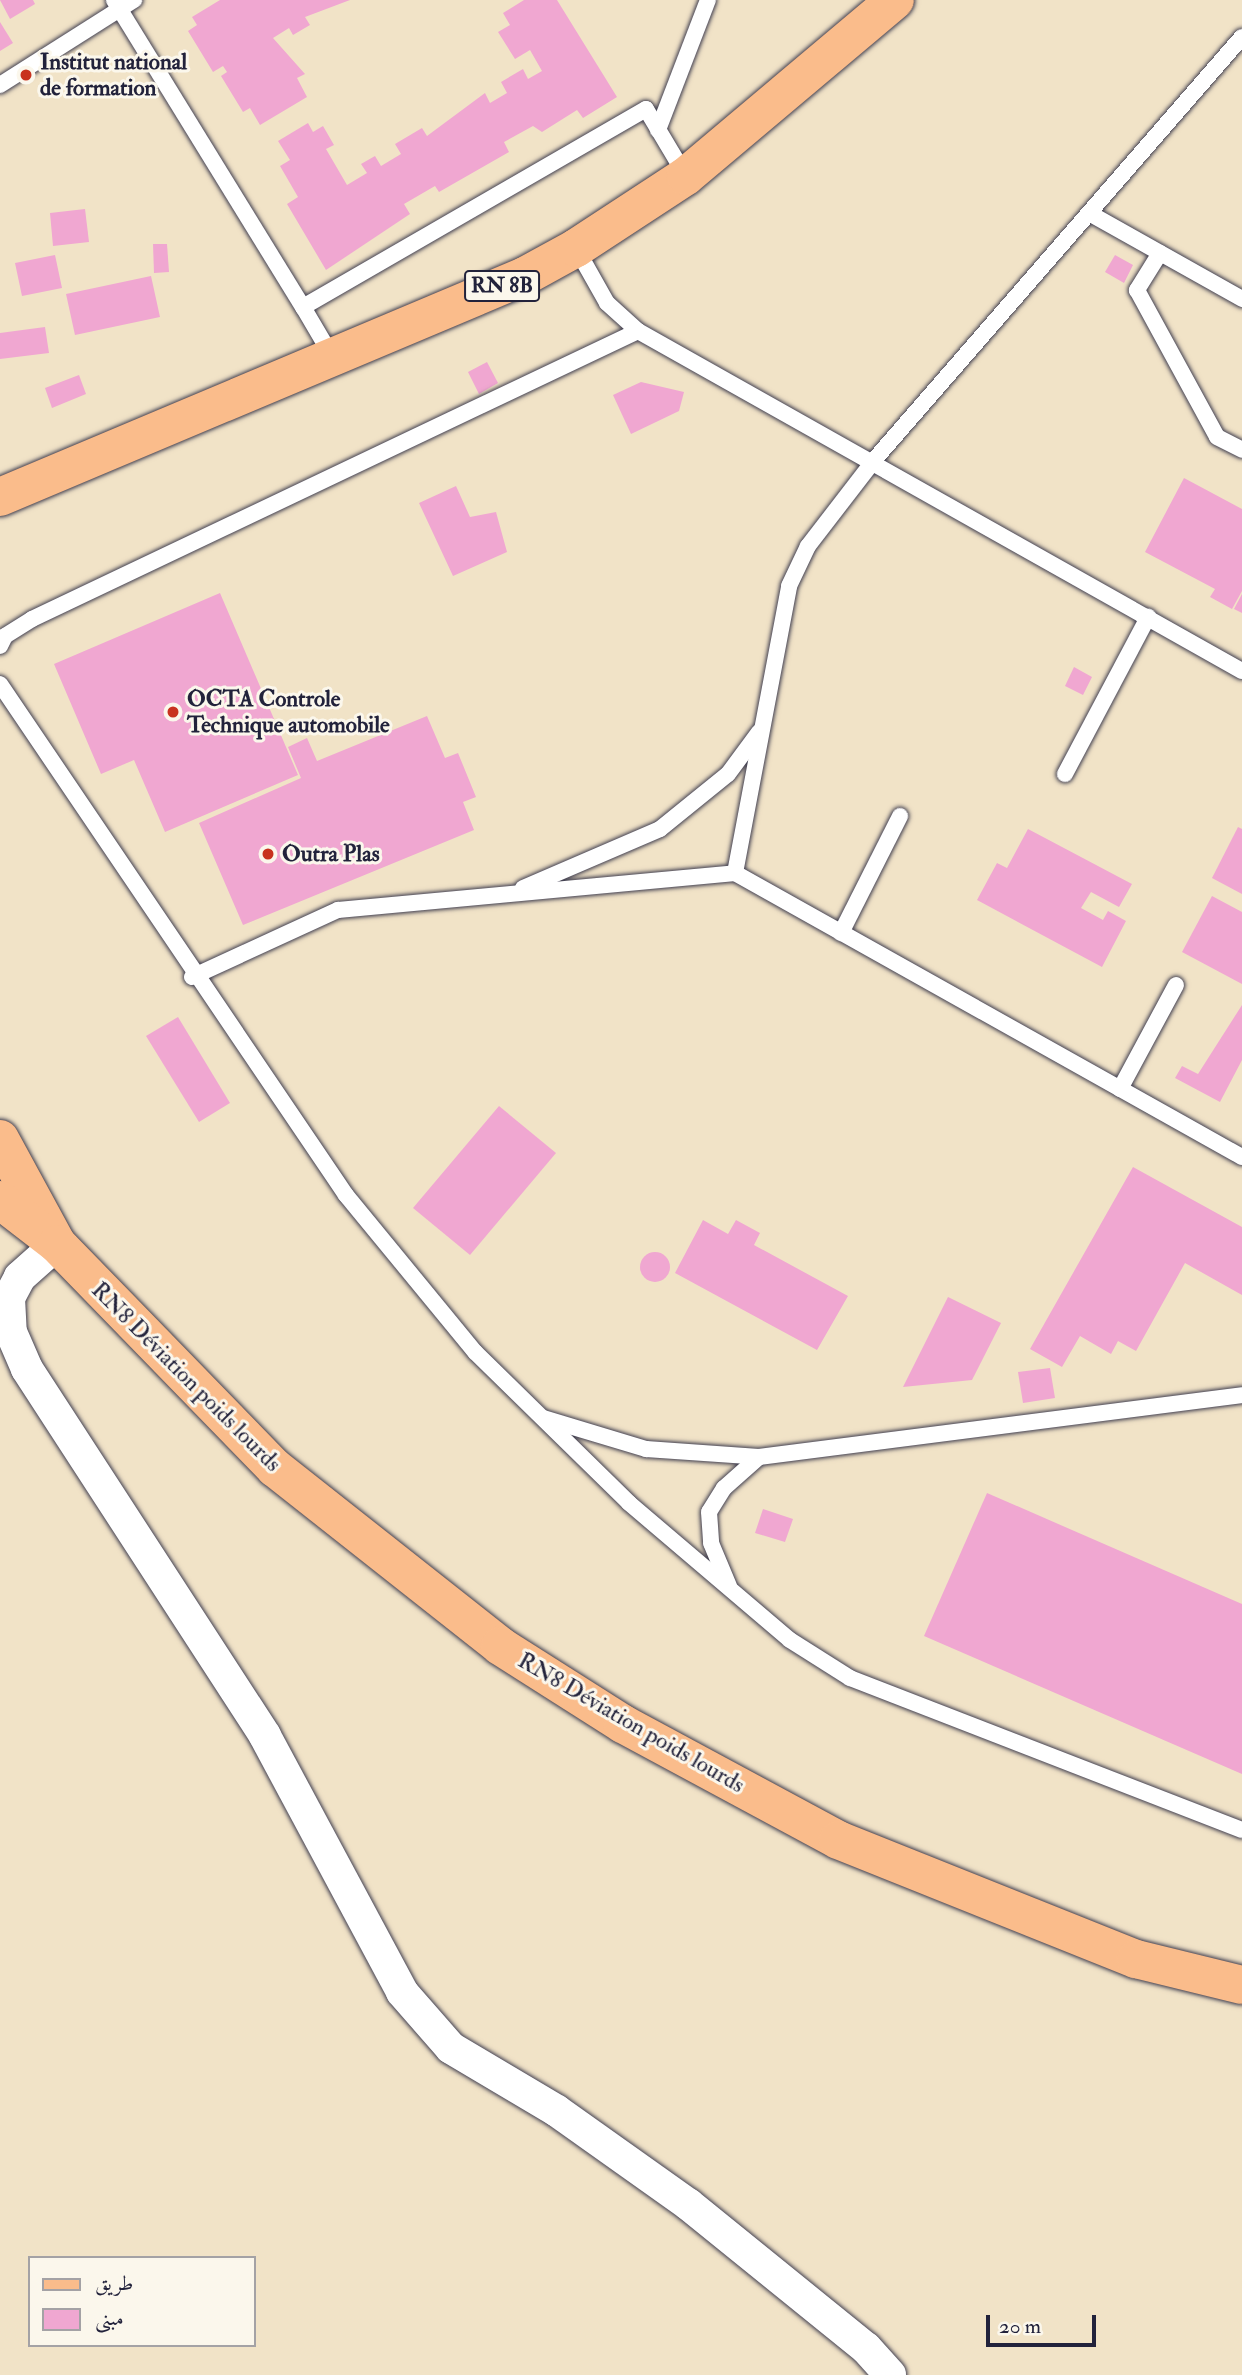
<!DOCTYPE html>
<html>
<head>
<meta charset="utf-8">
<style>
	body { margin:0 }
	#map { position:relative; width:1242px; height:2375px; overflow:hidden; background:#f1e3c7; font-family:"IM FELL Double Pica",Amiri,serif }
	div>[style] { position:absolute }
	.building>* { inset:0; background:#f0a7d1 }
	.round { border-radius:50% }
	.roads { filter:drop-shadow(0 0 2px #413f50) drop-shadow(0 0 2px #413f50) }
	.lane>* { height:16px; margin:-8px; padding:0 8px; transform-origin:8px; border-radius:8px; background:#fff }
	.street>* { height:32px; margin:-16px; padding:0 16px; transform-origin:16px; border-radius:16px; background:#fff }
	.primary>* { height:38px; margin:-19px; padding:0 19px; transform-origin:19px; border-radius:19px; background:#fabc8b }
	.highway>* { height:38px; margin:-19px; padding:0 19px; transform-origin:19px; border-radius:19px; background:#fabc8b }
	.dots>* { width:19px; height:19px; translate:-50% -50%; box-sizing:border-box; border:4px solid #fbf7ec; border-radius:50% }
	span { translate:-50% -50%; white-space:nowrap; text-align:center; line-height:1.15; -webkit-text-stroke:6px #fbf7ec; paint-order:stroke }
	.shield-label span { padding:2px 5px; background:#fbf7ec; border:2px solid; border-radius:5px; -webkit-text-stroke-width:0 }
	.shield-label { font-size:21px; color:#22223b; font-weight:700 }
	.poi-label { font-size:23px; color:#22223b; font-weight:700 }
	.left { translate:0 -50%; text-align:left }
	.street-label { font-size:23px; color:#22223b }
	.legend { position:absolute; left:28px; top:2256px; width:228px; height:91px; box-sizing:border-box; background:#fbf7ec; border:2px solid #a4a2a5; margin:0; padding:9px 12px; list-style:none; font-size:21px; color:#22223b }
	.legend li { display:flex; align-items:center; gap:14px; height:35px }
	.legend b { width:35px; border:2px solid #a4a2a5 }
	.scale { position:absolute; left:986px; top:2315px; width:110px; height:32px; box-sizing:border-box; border:4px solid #22223b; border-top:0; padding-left:9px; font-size:21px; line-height:24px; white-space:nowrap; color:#22223b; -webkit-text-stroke:5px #fbf7ec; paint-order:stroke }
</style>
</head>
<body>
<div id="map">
	<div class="building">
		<div style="clip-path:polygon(0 0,33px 0,35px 4px,10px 19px)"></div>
		<div style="clip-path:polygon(220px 0,350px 0,305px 17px,310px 25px,293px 35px,289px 28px,273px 38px,305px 74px,297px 78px,307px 97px,260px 125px,250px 108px,243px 112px,221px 76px,227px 72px,223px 66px,213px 72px,188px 31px,197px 25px,192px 17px)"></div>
		<div style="clip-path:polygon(524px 0,557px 0,617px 97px,583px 118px,577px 110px,542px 132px,533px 126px,504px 142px,509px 152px,439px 192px,435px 186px,404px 204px,410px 214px,326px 270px,287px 204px,298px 197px,280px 166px,290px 160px,278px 141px,308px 123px,313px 132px,323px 126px,334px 145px,326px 149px,347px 185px,367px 173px,361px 164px,375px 156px,381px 166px,401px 154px,395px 144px,422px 128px,427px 136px,485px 93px,490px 103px,507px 93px,501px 82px,523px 69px,528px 79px,542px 71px,530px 50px,515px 59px,498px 32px,510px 25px,503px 13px)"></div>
		<div style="clip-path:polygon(0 22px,13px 43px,0 51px)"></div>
		<div style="clip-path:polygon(85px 209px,89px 242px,53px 246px,50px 213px)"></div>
		<div style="clip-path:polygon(153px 244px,167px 244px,169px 272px,154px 273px)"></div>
		<div style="clip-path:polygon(55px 255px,62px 288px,22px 296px,15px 263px)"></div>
		<div style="clip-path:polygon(1115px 255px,1133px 265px,1124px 283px,1105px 272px)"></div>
		<div style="clip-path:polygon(151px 276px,160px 317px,75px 335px,66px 294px)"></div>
		<div style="clip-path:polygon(45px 327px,49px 353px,0 359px,0 333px)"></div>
		<div style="clip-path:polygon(487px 362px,498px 383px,479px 394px,468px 372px)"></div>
		<div style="clip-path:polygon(79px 375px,86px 394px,52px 408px,45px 388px)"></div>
		<div style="clip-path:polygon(641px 382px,684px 392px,679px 411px,631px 434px,613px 395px)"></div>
		<div style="clip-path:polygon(1184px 478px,1242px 509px,1242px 591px,1232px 609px,1210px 597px,1215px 589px,1145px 552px)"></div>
		<div style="clip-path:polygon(456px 486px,470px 517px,496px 512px,507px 552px,453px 576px,419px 503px)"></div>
		<div style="clip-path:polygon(220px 593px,298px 775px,165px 832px,134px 760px,101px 774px,54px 664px)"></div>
		<div style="clip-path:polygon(1242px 594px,1242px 613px,1234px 609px)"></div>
		<div style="clip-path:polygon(1074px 667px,1092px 677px,1083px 695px,1065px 686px)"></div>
		<div style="clip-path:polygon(427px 716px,445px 758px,458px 753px,476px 797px,463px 802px,474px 830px,243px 925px,199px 823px,301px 778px,288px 747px,307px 738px,317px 761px)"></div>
		<div style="clip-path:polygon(1238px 827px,1242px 829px,1242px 894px,1212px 878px)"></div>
		<div style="clip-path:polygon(1028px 829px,1132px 884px,1119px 907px,1091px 892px,1081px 908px,1103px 920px,1108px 911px,1126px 921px,1102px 967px,977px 900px,997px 863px,1007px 868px)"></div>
		<div style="clip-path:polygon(1212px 896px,1242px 912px,1242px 984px,1182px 952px)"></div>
		<div style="clip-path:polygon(1242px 1005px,1242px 1060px,1220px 1102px,1175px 1078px,1182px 1066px,1198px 1074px)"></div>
		<div style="clip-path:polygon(178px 1017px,230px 1103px,199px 1122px,146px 1036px)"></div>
		<div style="clip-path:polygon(499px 1106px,556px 1153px,470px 1255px,413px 1208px)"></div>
		<div style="clip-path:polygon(1133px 1167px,1242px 1227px,1242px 1295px,1185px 1263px,1136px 1351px,1118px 1341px,1111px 1354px,1080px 1336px,1062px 1367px,1030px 1349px)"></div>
		<div style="clip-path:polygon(703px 1220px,728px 1234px,736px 1220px,760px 1233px,754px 1245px,848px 1296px,817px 1350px,675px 1273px)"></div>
		<div class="round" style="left:640px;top:1252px;width:30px;height:30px"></div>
		<div style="clip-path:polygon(948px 1297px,1001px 1323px,972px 1380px,903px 1387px)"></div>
		<div style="clip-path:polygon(1050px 1368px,1055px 1398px,1023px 1403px,1018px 1372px)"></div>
		<div style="clip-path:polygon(987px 1493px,1242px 1604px,1242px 1774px,924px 1636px)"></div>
		<div style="clip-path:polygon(763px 1509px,793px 1519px,785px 1542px,755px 1533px)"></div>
	</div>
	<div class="roads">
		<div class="lane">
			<div style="left:114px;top:0;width:361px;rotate:58.4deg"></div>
			<div style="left:303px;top:307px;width:396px;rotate:-30deg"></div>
			<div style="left:646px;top:109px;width:78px;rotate:59.2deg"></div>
			<div style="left:0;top:85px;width:159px;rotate:-32.4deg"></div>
			<div style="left:658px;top:130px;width:139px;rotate:-69deg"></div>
			<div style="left:1089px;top:213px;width:176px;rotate:29.3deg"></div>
			<div style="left:576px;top:248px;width:63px;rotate:60.6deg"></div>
			<div style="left:607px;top:303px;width:42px;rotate:42.1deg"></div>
			<div style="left:638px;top:331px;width:693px;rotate:29.38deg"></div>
			<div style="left:1160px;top:253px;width:44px;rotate:121.9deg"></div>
			<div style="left:1137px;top:290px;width:167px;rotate:61.4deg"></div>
			<div style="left:1217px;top:437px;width:28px;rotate:27deg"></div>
			<div style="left:303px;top:307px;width:59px;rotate:59.5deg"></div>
			<div style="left:0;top:646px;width:11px;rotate:-63deg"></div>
			<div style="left:5px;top:636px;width:32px;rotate:-32deg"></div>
			<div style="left:32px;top:619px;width:671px;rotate:-25.42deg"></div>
			<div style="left:0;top:684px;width:617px;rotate:55.9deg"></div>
			<div style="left:346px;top:1195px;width:203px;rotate:50.6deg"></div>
			<div style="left:475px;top:1352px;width:216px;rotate:44.4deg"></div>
			<div style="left:629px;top:1503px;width:211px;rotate:40.4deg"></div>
			<div style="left:790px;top:1640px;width:71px;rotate:32.3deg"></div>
			<div style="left:850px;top:1678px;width:420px;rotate:21.2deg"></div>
			<div style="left:1065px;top:774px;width:178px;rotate:-62.1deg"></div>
			<div style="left:735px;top:873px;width:292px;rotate:-79.3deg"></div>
			<div style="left:789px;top:586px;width:44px;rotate:-64.6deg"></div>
			<div style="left:808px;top:546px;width:110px;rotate:-52.4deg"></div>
			<div style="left:875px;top:459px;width:559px;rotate:-48.99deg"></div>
			<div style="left:523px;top:888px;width:149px;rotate:-23.3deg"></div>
			<div style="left:660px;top:829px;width:87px;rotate:-39deg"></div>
			<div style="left:728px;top:774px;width:52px;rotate:-53.6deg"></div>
			<div style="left:841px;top:933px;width:131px;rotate:-63.2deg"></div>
			<div style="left:192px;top:977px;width:161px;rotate:-24.7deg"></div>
			<div style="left:338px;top:910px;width:399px;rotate:-5.3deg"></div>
			<div style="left:735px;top:873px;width:581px;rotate:29.26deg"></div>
			<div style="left:1120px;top:1089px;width:118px;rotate:-61.7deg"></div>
			<div style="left:543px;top:1418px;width:108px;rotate:16.8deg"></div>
			<div style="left:646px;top:1449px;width:113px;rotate:4deg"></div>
			<div style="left:759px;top:1457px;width:47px;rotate:138.5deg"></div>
			<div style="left:724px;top:1488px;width:28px;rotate:122deg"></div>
			<div style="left:709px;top:1512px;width:31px;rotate:86deg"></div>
			<div style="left:711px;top:1543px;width:47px;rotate:67.3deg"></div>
			<div style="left:759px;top:1457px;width:487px;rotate:-7.3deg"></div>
		</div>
		<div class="street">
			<div style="left:57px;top:1244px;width:50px;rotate:138.3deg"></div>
			<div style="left:20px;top:1277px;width:24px;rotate:118deg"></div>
			<div style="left:9px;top:1298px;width:34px;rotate:87deg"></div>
			<div style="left:11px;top:1332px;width:40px;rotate:66.6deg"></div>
			<div style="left:27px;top:1369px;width:437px;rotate:57deg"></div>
			<div style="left:265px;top:1736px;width:290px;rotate:61.8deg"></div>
			<div style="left:402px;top:1992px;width:74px;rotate:48.8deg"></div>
			<div style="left:451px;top:2048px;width:123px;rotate:30.7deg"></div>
			<div style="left:557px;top:2111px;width:161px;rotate:35.4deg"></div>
			<div style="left:688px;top:2204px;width:229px;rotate:39deg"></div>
			<div style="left:866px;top:2348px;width:36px;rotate:48deg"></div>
		</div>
		<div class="primary">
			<div style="left:0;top:497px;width:570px;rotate:-22.83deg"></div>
			<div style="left:525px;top:276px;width:58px;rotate:-28.8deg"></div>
			<div style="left:576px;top:248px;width:131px;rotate:-33.2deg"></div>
			<div style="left:686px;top:176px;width:273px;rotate:-40.1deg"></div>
		</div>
		<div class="highway">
			<div style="left:0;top:1139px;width:119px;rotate:61.5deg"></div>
			<div style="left:0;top:1200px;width:72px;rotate:37.7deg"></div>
			<div style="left:57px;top:1244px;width:313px;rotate:45.8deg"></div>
			<div style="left:275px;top:1468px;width:287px;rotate:38.3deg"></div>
			<div style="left:500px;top:1646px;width:146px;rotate:32.4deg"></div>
			<div style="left:623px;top:1724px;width:244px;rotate:28.3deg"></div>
			<div style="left:838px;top:1840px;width:321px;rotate:21.8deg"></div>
			<div style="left:1136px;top:1959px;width:109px;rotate:13.8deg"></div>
		</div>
	</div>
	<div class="dots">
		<div style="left:26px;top:75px;background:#c8321e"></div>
		<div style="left:173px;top:712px;background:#c8321e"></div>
		<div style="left:268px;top:854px;background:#c8321e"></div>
	</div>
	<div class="shield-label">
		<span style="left:502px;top:286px">RN 8B</span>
	</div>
	<div class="poi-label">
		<span class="left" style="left:40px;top:75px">Institut national<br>de formation</span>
		<span class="left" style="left:187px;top:712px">OCTA Controle<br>Technique automobile</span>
		<span class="left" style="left:282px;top:854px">Outra Plas</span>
	</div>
	<div class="street-label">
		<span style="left:186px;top:1377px;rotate:45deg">RN8 Déviation poids lourds</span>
		<span style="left:631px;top:1723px;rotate:30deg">RN8 Déviation poids lourds</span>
	</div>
	<ul class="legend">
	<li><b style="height:9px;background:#fabc8b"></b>طريق</li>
	<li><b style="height:19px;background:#f0a7d1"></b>مبنى</li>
	</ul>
	<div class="scale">20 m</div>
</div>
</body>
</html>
